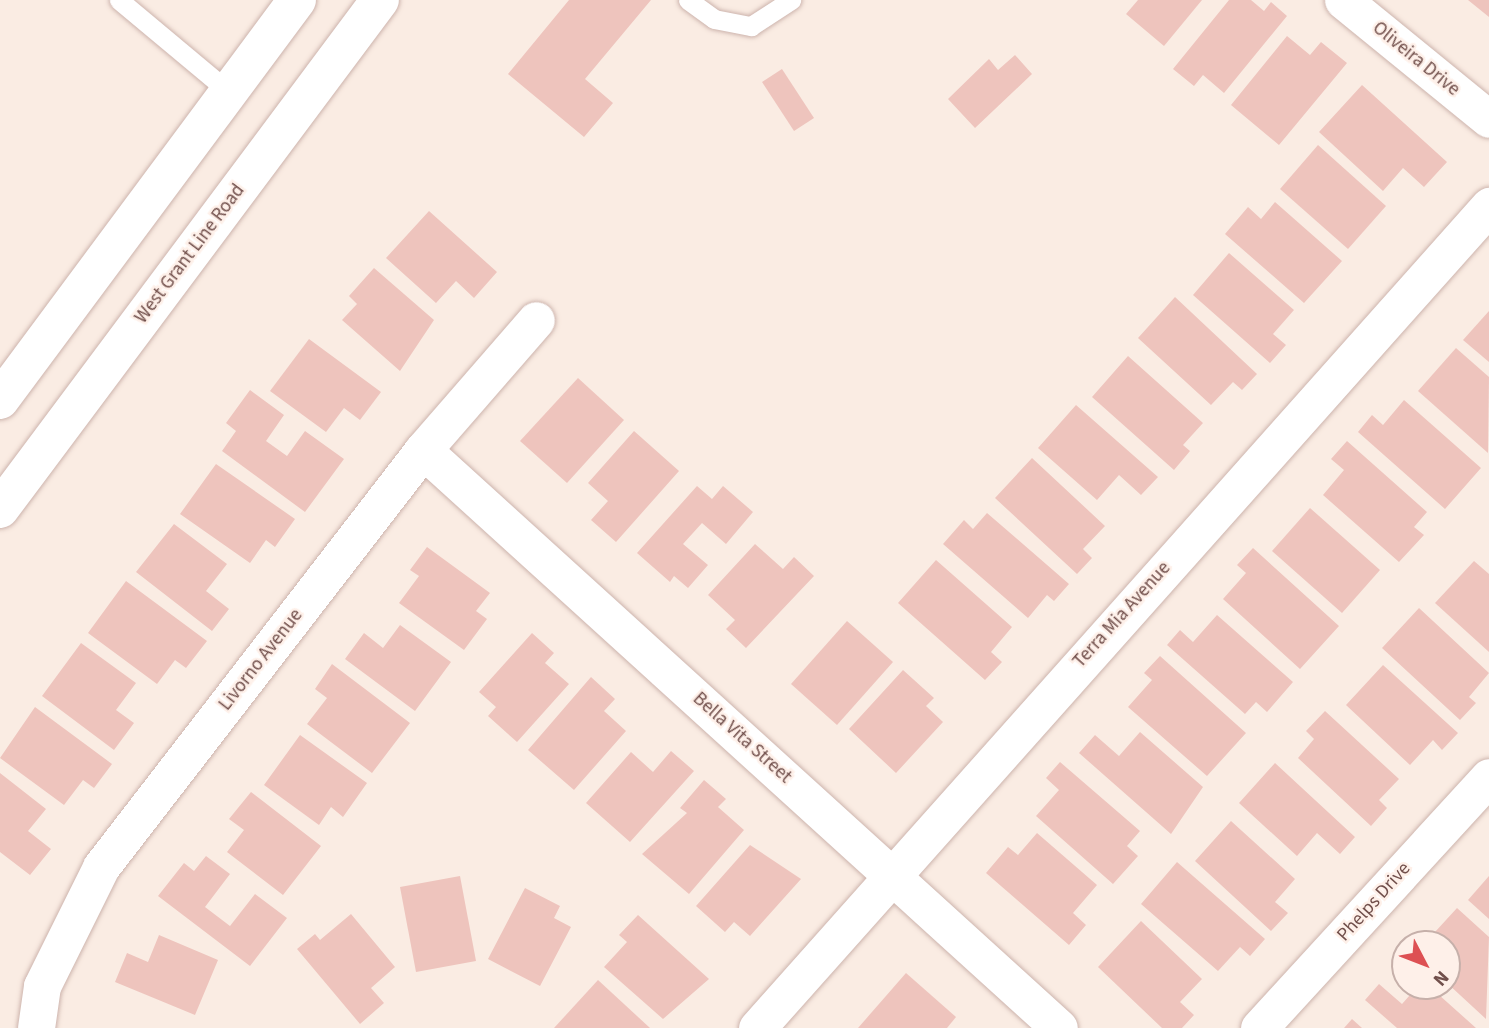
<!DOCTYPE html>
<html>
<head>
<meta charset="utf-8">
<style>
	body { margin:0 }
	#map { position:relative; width:1489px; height:1028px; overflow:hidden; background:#faece3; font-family:"Source Sans 3",sans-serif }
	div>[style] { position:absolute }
	.building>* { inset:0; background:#eec4bd }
	.roads { filter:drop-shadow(0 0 2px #cdb4ad) drop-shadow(0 0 2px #cdb4ad) }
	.lane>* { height:19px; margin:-9.5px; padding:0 9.5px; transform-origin:9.5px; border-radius:9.5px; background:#fff }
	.street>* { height:37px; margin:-18.5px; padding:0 18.5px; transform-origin:18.5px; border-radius:18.5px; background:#fff }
	.secondary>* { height:38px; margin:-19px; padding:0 19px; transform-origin:19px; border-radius:19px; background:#fff }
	span { translate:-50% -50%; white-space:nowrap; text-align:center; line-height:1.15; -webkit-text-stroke:5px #fef0e9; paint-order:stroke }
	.street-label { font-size:19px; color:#714f4b }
	.north { position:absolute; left:1391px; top:930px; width:70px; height:70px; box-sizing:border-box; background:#fef0e9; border:2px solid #c6b0aa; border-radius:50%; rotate:132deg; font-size:19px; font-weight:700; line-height:28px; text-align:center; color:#714f4b }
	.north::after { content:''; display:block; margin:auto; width:24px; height:32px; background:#dd5053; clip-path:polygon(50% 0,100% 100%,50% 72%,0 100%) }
</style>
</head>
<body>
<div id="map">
	<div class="building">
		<div style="clip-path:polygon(569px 0,651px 0,585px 79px,613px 103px,584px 137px,508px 74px)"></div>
		<div style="clip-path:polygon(1138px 0,1202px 0,1164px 46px,1126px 14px)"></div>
		<div style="clip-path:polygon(1229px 0,1251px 0,1264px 11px,1271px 2px,1287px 16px,1224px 93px,1203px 75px,1194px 86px,1173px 69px)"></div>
		<div style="clip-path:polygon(1468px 0,1489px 0,1489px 17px)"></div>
		<div style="clip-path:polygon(1287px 36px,1310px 55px,1321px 42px,1347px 63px,1279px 145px,1231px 105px)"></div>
		<div style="clip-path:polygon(1015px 55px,1032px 74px,975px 128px,948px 99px,989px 59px,998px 70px)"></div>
		<div style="clip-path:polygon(782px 69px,814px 118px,794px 131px,762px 82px)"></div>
		<div style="clip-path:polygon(1362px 85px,1447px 162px,1424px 187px,1403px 168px,1383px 191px,1319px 132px)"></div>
		<div style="clip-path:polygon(1318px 145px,1386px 206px,1348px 249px,1280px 189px)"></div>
		<div style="clip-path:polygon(1275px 202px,1342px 261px,1304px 303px,1225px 234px,1248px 207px,1261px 219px)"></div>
		<div style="clip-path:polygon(429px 211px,497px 272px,474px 298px,456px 281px,436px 303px,386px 258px)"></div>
		<div style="clip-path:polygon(1229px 253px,1294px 310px,1273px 334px,1286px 345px,1270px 363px,1193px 295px)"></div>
		<div style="clip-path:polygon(374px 268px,434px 320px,400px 371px,342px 320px,357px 304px,349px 296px)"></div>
		<div style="clip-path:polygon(1175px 297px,1257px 374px,1242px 390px,1233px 382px,1211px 405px,1138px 338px)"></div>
		<div style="clip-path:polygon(1489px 311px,1489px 362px,1463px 340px)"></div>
		<div style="clip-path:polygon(309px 339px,381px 392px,360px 420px,344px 408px,326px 432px,270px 391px)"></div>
		<div style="clip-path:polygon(1456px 348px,1489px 377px,1488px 453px,1418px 391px)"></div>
		<div style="clip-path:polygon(1128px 356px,1203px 423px,1183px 445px,1190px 451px,1174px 470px,1092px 397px)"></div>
		<div style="clip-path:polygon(578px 378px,624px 420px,567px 483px,520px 441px)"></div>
		<div style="clip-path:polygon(250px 390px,284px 415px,266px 441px,287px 456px,305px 431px,344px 459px,305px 512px,222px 451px,236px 431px,226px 423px)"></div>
		<div style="clip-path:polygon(1404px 400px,1481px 468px,1445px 509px,1358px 432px,1372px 415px,1383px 425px)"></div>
		<div style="clip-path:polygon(1076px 405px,1158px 477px,1141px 495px,1119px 475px,1097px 500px,1038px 448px)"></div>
		<div style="clip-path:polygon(634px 431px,679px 471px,616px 542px,591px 520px,608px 501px,588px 483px)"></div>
		<div style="clip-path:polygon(1347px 441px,1427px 512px,1414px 527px,1424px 535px,1399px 562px,1323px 495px,1344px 470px,1331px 459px)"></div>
		<div style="clip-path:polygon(1032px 458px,1105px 526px,1083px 549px,1092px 558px,1077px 574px,995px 498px)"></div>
		<div style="clip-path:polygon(216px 464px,295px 519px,275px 547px,266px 540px,250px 563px,180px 514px)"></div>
		<div style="clip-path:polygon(697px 486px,712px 499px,723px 486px,753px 512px,726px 544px,702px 523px,683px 544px,708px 565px,688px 588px,674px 576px,670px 582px,637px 553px)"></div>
		<div style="clip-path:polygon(1310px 508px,1380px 570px,1342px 613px,1272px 551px)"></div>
		<div style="clip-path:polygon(987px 513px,1069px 584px,1054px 601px,1047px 595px,1028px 618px,943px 544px,964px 520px,973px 529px)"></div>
		<div style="clip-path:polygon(174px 524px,227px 564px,206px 591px,229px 609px,212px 631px,136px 572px)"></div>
		<div style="clip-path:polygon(755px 544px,783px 569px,794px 557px,814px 576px,746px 648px,726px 629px,735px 620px,708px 595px)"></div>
		<div style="clip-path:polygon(427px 547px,490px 593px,476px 611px,487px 619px,464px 650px,399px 603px,419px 576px,410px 570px)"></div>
		<div style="clip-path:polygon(1253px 548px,1339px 626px,1300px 669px,1223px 599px,1246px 573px,1237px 565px)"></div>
		<div style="clip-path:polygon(936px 560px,1012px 627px,991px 652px,1002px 662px,985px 680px,898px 603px)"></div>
		<div style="clip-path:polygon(1474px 561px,1489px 574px,1489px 652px,1435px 603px)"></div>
		<div style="clip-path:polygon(126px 581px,207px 641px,186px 668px,175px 660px,157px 684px,88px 633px)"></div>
		<div style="clip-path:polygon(1419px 608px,1489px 673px,1469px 697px,1476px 703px,1460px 720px,1382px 648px)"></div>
		<div style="clip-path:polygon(1217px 615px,1293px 682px,1267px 712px,1256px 702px,1245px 714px,1167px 645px,1180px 630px,1193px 642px)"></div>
		<div style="clip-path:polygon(847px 621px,893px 662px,837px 725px,791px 684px)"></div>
		<div style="clip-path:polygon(400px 625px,451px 662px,415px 711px,345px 659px,364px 633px,383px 648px)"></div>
		<div style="clip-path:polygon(532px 633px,554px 653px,545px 663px,569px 684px,517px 742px,488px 716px,496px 707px,479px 692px)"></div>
		<div style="clip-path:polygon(81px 643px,136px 683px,116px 710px,134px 723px,114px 750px,42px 696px)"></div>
		<div style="clip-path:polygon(1160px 656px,1246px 733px,1207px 776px,1128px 707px,1152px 680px,1144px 673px)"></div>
		<div style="clip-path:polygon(332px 664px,410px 723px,372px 773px,307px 724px,327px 698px,315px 689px)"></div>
		<div style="clip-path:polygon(1383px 665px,1458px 733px,1442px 750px,1433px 740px,1410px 765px,1346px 705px)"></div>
		<div style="clip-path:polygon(903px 670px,934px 698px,926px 706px,943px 722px,896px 773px,849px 729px)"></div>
		<div style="clip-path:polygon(591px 677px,615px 699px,604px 711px,626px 731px,574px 790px,528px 750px)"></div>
		<div style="clip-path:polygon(35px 707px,112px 764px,94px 788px,83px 780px,64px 805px,0 758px)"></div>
		<div style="clip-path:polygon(1325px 711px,1399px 779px,1379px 800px,1387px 808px,1371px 826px,1298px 758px,1314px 739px,1306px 731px)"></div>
		<div style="clip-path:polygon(1140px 732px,1203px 787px,1171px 834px,1079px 753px,1095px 735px,1119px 756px)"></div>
		<div style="clip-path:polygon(300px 735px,367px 783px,343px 817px,331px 807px,319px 825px,264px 785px)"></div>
		<div style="clip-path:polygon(671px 751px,694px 771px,630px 842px,586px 803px,631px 752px,653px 772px)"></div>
		<div style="clip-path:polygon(1060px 762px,1140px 831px,1127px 846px,1138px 856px,1113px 884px,1036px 816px,1059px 790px,1046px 778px)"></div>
		<div style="clip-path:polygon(1275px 763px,1355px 837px,1340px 854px,1317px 833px,1297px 856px,1239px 803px)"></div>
		<div style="clip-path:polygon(0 773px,46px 809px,28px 831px,51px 849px,30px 875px,0 852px)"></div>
		<div style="clip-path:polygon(704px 780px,726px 799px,718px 807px,744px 830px,689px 894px,642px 854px,687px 813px,680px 808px)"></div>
		<div style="clip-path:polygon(251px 792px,321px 846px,283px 895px,227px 852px,244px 830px,229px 819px)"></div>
		<div style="clip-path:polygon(1231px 821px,1295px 879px,1275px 902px,1288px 913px,1271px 931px,1195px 861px)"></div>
		<div style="clip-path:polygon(1037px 833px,1097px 885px,1073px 913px,1086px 925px,1069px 945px,986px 873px,1008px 847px,1018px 855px)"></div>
		<div style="clip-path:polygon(750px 845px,801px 879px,750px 936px,734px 922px,725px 932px,696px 906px)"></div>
		<div style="clip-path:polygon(206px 856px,230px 874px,205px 907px,230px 926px,255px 894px,287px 918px,250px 966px,158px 896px,184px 863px,194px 871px)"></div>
		<div style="clip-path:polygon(1177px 862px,1265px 939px,1250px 956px,1240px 947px,1218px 971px,1141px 904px)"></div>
		<div style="clip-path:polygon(460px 876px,476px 961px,416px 972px,400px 887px)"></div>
		<div style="clip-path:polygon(1489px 876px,1489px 919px,1468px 900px)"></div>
		<div style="clip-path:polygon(525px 888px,560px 906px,554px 918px,571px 927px,540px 986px,488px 959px)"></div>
		<div style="clip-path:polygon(1457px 908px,1489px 937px,1486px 1019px,1447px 983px,1447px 944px,1435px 932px)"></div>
		<div style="clip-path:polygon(351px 914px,395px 967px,371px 988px,384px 1003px,360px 1024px,297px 949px,315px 934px,320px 940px)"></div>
		<div style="clip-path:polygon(638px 915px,709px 979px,663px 1019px,604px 967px,627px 942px,619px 935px)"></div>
		<div style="clip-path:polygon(1141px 921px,1202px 979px,1180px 1002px,1194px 1015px,1182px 1028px,1162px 1028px,1098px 967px)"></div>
		<div style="clip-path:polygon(159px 935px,218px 960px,195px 1015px,115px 982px,127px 953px,148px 962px)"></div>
		<div style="clip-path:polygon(906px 973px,956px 1017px,947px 1028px,858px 1028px)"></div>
		<div style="clip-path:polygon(598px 980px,650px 1028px,554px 1028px)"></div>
		<div style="clip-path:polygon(1379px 984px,1402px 1004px,1418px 986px,1429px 986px,1476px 1028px,1397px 1028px,1365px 1000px)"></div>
		<div style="clip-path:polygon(1352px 1019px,1362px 1028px,1344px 1028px)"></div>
	</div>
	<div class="roads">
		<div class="lane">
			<div style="left:119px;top:0;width:143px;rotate:39.9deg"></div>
			<div style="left:688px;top:0;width:32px;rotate:36deg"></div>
			<div style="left:714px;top:19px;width:38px;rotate:11deg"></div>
			<div style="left:751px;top:26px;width:48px;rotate:-33deg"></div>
		</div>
		<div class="street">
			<div style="left:1343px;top:0;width:188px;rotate:39.2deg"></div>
			<div style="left:423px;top:450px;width:859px;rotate:42.26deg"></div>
			<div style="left:36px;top:1028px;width:42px;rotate:-81.9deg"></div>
			<div style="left:42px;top:986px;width:133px;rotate:-63.6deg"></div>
			<div style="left:101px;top:867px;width:527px;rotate:-52.33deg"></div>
			<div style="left:423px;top:450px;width:172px;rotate:-49deg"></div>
			<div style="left:757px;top:1028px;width:1101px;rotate:-48.31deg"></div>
			<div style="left:1259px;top:1028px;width:340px;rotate:-47.5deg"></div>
		</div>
		<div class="secondary">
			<div style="left:0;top:400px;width:498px;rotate:-53.4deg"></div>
			<div style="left:0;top:509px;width:635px;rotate:-53.26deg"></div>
		</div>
	</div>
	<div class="street-label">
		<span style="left:1416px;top:59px;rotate:39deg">Oliveira Drive</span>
		<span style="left:190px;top:254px;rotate:-53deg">West Grant Line Road</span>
		<span style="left:1122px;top:615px;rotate:-48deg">Terra Mia Avenue</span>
		<span style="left:261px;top:660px;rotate:-52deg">Livorno Avenue</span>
		<span style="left:742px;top:738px;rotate:42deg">Bella Vita Street</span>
		<span style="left:1374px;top:902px;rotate:-48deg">Phelps Drive</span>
	</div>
	<div class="north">N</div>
</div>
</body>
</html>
